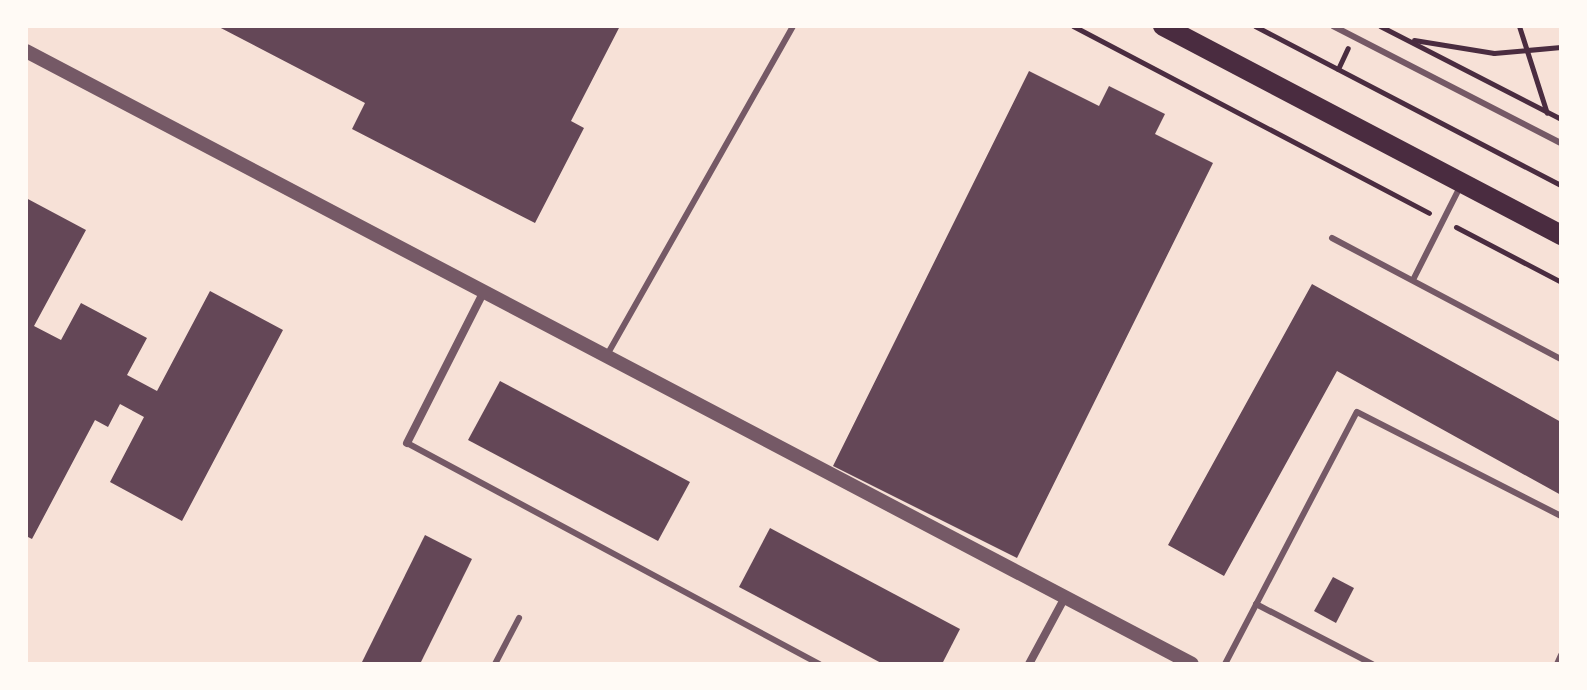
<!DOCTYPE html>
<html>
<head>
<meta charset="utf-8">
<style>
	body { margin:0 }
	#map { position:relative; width:1587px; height:690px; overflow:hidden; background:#f7e1d7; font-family:"Source Serif 4",serif }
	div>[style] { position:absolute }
	.building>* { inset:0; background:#644757 }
	.path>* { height:5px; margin:-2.5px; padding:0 2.5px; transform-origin:2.5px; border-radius:2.5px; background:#4a2c40 }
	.service>* { height:6px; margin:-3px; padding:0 3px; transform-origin:3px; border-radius:3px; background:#755966 }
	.minor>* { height:8px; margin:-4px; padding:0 4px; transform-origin:4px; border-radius:4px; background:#755966 }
	.tertiary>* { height:14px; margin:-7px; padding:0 7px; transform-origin:7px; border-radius:7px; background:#755966 }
	.primary>* { height:20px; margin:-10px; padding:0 10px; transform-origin:10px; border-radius:10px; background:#4a2c40 }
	span { translate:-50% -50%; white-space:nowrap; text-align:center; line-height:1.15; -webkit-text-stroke:6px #fffaf5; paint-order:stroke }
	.frame { position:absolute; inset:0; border:28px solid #fffaf5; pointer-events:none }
</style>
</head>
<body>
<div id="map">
	<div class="building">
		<div style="clip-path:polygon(217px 26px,620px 26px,571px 121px,584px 128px,535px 223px,352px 129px,365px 103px)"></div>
		<div style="clip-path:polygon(1029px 71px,1099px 106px,1109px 86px,1165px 114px,1155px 134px,1213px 163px,1017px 558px,833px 466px)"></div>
		<div style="clip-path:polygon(26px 198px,86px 230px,34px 326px,61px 340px,81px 303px,147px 338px,127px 375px,157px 391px,210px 291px,283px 330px,182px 521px,110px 482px,144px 417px,120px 404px,108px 427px,95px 420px,32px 539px,26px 536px)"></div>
		<div style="clip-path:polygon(1312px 284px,1561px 422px,1561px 495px,1337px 371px,1224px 576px,1168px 545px)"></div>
		<div style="clip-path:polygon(500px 381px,690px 482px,658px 541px,468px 440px)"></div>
		<div style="clip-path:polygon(770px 528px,960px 629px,942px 664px,883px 664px,739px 587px)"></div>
		<div style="clip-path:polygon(425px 535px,472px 559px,420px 664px,361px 664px)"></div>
		<div style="clip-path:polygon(1333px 577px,1354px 588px,1336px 623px,1314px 611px)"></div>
	</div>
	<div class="path">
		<div style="left:1073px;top:26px;width:402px;rotate:27.7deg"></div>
		<div style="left:1255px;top:26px;width:345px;rotate:27.5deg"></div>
		<div style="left:1380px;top:26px;width:203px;rotate:27.2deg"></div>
		<div style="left:1519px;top:26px;width:91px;rotate:72.2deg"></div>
		<div style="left:1414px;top:40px;width:81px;rotate:9.2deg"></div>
		<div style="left:1494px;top:53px;width:67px;rotate:-5.1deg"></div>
		<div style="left:1338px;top:69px;width:23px;rotate:-65deg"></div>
		<div style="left:1456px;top:227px;width:119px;rotate:27.6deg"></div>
	</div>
	<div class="service">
		<div style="left:1333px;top:26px;width:256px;rotate:27.2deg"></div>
		<div style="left:1332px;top:238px;width:259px;rotate:27.9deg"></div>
		<div style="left:1413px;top:280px;width:104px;rotate:-63.2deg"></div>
		<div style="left:607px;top:355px;width:378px;rotate:-60.5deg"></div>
		<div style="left:407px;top:443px;width:468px;rotate:28.2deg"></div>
		<div style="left:1256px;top:604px;width:131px;rotate:27.3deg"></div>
		<div style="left:495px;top:664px;width:52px;rotate:-62.4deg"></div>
		<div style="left:1225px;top:664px;width:284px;rotate:-62.4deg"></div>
		<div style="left:1357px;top:412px;width:229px;rotate:27deg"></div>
		<div style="left:1557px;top:664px;width:10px;rotate:-66deg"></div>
	</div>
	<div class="minor">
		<div style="left:407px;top:443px;width:168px;rotate:-63.1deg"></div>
		<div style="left:1029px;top:664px;width:74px;rotate:-61.7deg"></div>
	</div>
	<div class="tertiary">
		<div style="left:26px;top:51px;width:1317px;rotate:27.73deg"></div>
	</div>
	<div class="primary">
		<div style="left:1163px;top:26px;width:450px;rotate:27.7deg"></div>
	</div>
	<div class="frame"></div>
</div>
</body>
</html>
